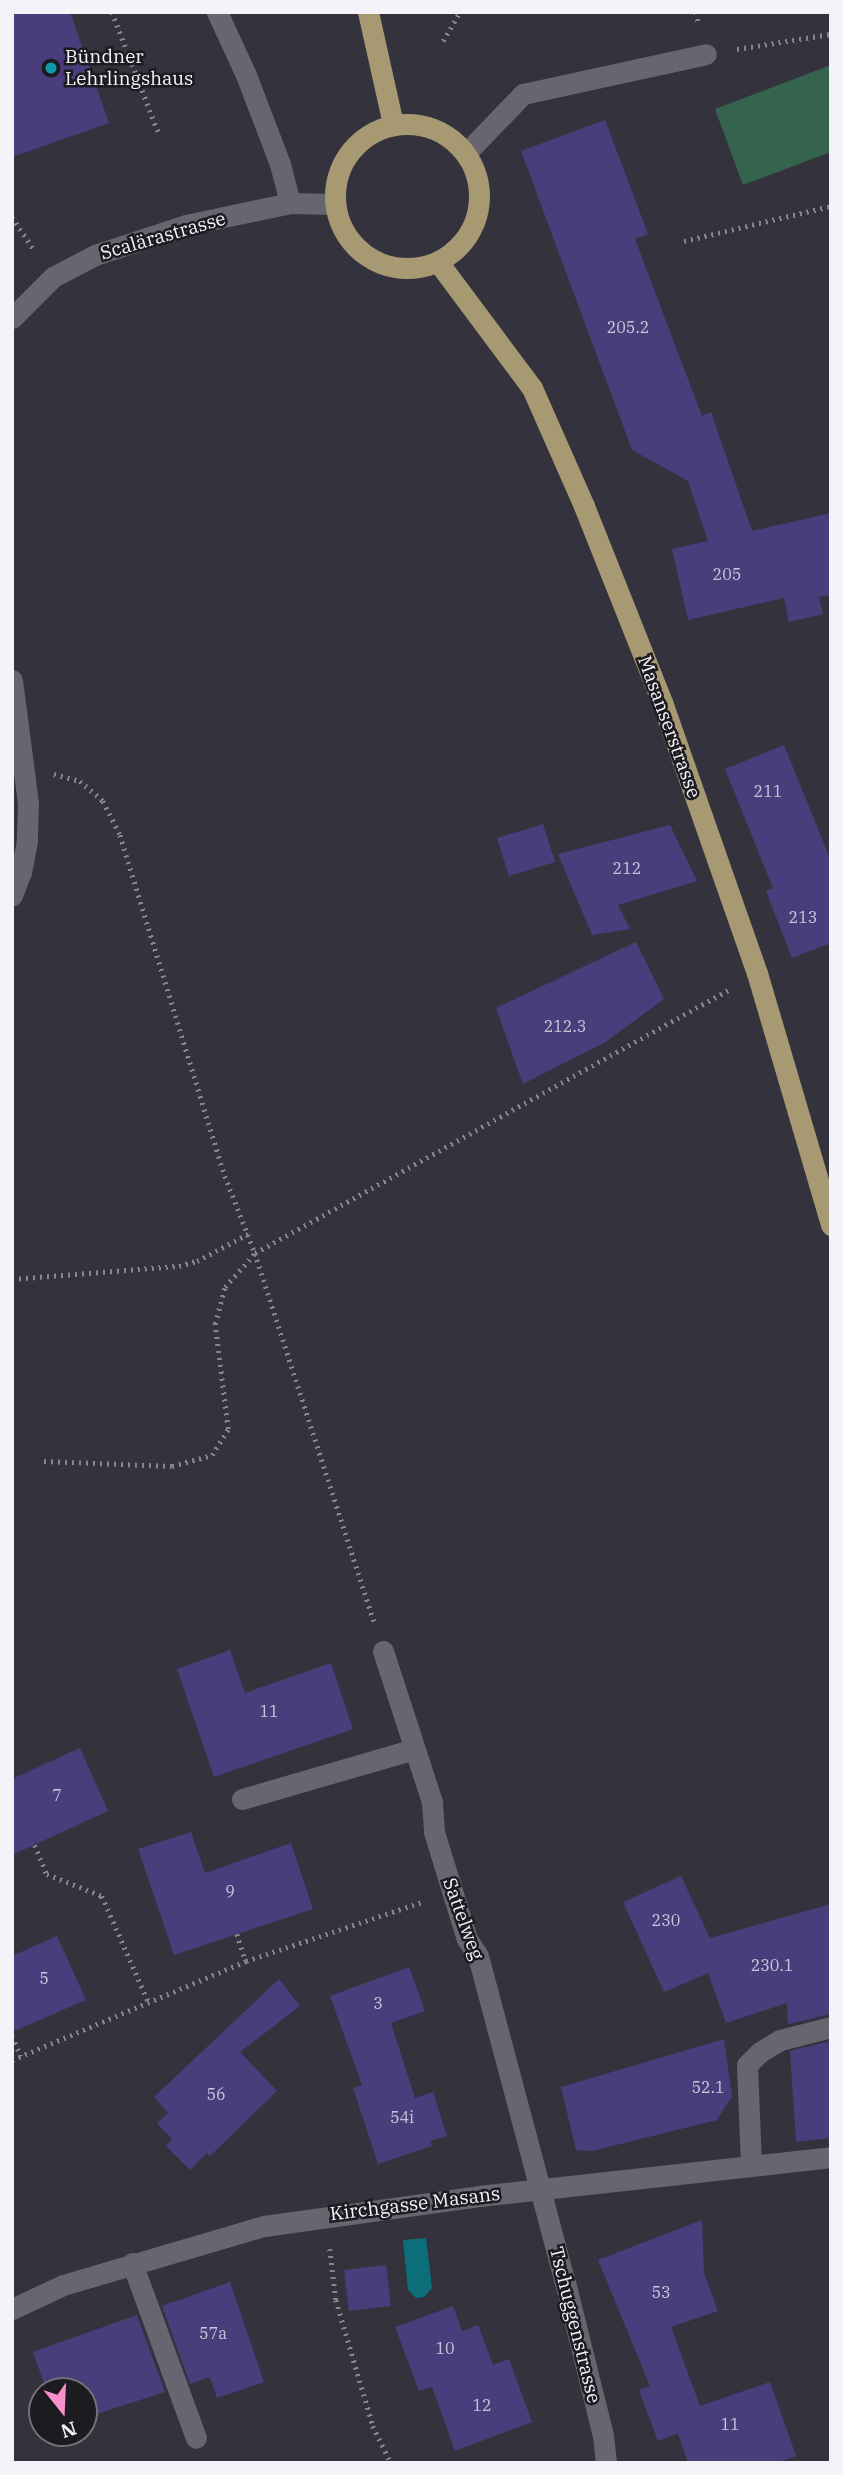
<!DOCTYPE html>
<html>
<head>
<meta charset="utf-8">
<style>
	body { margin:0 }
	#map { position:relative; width:843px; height:2475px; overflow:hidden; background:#34333d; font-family:"IBM Plex Serif",serif }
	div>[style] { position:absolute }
	.green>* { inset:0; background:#34644e }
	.water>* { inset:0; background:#0b6e79 }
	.building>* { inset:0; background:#4a3d7c }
	.path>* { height:4.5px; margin-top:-2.25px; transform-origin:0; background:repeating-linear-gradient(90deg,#87868f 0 2px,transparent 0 7px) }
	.lane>* { height:21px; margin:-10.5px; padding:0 10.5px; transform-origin:10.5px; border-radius:10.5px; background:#666570 }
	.street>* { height:21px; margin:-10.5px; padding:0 10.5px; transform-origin:10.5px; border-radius:10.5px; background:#666570 }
	.primary>* { height:21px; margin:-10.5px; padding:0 10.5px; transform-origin:10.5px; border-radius:10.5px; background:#a79971 }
	.primary>.ring { margin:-10.5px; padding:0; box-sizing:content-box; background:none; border:21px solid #a79971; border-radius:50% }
	.dots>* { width:19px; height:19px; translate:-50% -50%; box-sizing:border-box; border:4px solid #1c1b20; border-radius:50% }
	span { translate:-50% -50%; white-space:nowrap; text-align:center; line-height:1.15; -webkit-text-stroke:5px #1c1b20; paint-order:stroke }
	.number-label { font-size:16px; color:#cac6da }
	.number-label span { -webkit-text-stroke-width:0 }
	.poi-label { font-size:19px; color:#f4f3fa }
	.left { translate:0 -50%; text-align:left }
	.street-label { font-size:19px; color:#f4f3fa }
	.frame { position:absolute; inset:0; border:14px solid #f4f3fa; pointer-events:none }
	.north { position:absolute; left:28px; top:2377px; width:70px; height:70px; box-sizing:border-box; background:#1c1b20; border:2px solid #727177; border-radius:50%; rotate:162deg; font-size:19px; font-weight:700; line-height:28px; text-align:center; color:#f4f3fa }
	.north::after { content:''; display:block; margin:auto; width:24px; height:32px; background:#f790cd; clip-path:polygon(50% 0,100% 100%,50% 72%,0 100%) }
</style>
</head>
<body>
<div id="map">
	<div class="green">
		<div style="clip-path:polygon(831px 65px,831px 152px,743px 185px,715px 109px)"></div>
	</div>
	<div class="water">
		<div style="clip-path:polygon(426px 2238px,432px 2288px,424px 2297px,416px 2298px,408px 2290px,403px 2240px)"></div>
	</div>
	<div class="building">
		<div style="clip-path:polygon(12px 12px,70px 12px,109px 123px,12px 157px)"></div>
		<div style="clip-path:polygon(605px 120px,648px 234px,635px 239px,702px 416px,711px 412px,752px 531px,831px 513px,831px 595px,819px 597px,823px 614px,789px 622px,784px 598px,688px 620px,672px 549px,708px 541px,688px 481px,632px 450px,521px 151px)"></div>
		<div style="clip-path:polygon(784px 745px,831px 861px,831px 943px,792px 958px,766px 891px,773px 888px,725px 769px)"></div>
		<div style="clip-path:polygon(543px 824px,555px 862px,509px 876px,497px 838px)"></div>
		<div style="clip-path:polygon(670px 825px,697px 881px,618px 905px,630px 929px,592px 935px,558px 854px)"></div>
		<div style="clip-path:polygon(636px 942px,664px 999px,604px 1043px,523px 1084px,496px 1008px)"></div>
		<div style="clip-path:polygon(230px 1650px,245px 1693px,331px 1663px,353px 1729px,214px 1777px,177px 1669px)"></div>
		<div style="clip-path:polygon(80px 1748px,108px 1811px,12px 1855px,12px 1779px)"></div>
		<div style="clip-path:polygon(191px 1832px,205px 1873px,291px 1843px,313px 1909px,174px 1955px,138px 1849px)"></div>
		<div style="clip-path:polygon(681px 1876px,710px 1938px,831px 1904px,831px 2014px,788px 2024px,787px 2003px,726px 2023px,708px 1973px,664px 1992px,623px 1902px)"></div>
		<div style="clip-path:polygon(57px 1936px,86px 2000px,12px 2032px,12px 1956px)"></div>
		<div style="clip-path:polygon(409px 1967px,425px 2011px,391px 2023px,415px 2098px,433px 2092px,447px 2136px,430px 2141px,432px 2146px,378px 2164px,353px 2088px,362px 2085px,330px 1996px)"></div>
		<div style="clip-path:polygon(279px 1979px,300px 2006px,240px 2052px,277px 2091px,210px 2156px,207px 2153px,190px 2170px,166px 2146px,172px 2139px,157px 2123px,168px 2113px,154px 2097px)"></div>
		<div style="clip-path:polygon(724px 2039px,732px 2096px,717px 2120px,592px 2151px,576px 2150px,561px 2087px)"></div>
		<div style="clip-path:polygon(831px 2041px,831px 2138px,796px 2142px,790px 2051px)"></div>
		<div style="clip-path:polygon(702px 2220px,704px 2273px,718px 2311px,671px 2327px,700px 2406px,770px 2382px,796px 2456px,776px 2463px,688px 2463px,678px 2433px,658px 2441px,639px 2390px,650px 2386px,598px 2260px)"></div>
		<div style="clip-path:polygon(386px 2265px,391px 2306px,349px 2311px,344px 2270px)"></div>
		<div style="clip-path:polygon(230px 2282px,264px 2382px,217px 2398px,210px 2377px,190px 2384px,162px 2306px)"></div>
		<div style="clip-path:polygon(453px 2306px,462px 2331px,478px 2325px,493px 2365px,509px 2359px,532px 2422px,455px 2451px,432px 2387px,419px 2391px,395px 2327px)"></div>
		<div style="clip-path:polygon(137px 2315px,165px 2392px,84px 2418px,84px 2391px,47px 2391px,33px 2352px)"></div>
	</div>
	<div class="path">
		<div style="left:112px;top:12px;width:131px;rotate:68.9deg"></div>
		<div style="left:696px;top:12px;width:13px;rotate:77deg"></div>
		<div style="left:443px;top:41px;width:34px;rotate:-60deg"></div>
		<div style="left:737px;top:49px;width:95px;rotate:-9.1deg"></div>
		<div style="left:12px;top:217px;width:41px;rotate:55.9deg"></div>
		<div style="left:684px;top:241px;width:151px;rotate:-13.4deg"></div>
		<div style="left:54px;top:774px;width:27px;rotate:15deg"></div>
		<div style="left:80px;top:781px;width:30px;rotate:41deg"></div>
		<div style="left:103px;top:801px;width:38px;rotate:63deg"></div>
		<div style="left:120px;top:835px;width:357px;rotate:72.9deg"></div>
		<div style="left:225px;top:1176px;width:83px;rotate:68.7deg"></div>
		<div style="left:255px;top:1253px;width:388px;rotate:72.1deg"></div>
		<div style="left:12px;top:1279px;width:168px;rotate:-4.5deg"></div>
		<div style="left:179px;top:1266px;width:19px;rotate:-16deg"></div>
		<div style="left:197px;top:1261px;width:58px;rotate:-27.9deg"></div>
		<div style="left:44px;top:1461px;width:128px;rotate:2.2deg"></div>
		<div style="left:172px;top:1466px;width:41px;rotate:-15.4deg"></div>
		<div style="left:212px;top:1455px;width:31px;rotate:-58deg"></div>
		<div style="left:228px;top:1429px;width:106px;rotate:-97.1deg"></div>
		<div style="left:215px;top:1324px;width:38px;rotate:-75deg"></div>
		<div style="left:225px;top:1287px;width:45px;rotate:-48.6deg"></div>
		<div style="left:255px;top:1253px;width:543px;rotate:-29.06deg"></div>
		<div style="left:35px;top:1845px;width:31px;rotate:68deg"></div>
		<div style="left:47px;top:1874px;width:59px;rotate:21.8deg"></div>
		<div style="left:102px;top:1896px;width:115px;rotate:66.3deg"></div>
		<div style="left:237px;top:1934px;width:28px;rotate:72deg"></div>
		<div style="left:12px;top:2036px;width:22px;rotate:66deg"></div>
		<div style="left:12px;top:2060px;width:254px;rotate:-22.9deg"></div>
		<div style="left:246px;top:1961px;width:186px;rotate:-18.5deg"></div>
		<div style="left:330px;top:2249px;width:51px;rotate:83.3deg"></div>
		<div style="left:336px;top:2300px;width:131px;rotate:73.6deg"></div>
		<div style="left:373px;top:2426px;width:41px;rotate:64.1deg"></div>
	</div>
	<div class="lane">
		<div style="left:217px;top:12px;width:69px;rotate:65.3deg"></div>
		<div style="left:246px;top:75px;width:95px;rotate:69.1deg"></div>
		<div style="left:280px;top:164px;width:40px;rotate:75.6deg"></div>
		<div style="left:467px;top:152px;width:81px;rotate:-46deg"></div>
		<div style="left:523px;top:94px;width:187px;rotate:-12.3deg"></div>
		<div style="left:242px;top:1799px;width:179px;rotate:-16.2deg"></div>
		<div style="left:751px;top:2165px;width:100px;rotate:-92.3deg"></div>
		<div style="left:747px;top:2065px;width:18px;rotate:-45deg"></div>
		<div style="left:760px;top:2052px;width:23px;rotate:-31deg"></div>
		<div style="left:780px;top:2040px;width:53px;rotate:-14.3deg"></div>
		<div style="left:132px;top:2263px;width:186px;rotate:69.9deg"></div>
	</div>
	<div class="street">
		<div style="left:12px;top:318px;width:58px;rotate:-45deg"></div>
		<div style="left:53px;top:277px;width:47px;rotate:-27.6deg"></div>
		<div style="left:95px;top:255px;width:96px;rotate:-18.2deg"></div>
		<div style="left:186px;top:225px;width:106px;rotate:-11.9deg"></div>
		<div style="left:290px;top:203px;width:44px;rotate:1.3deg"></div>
		<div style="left:12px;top:680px;width:125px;rotate:82.6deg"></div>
		<div style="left:28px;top:804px;width:37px;rotate:92deg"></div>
		<div style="left:27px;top:841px;width:32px;rotate:101deg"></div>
		<div style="left:21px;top:872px;width:25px;rotate:111deg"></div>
		<div style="left:383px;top:1651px;width:159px;rotate:72deg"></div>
		<div style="left:432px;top:1802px;width:30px;rotate:86deg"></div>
		<div style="left:434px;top:1832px;width:112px;rotate:72.9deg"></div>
		<div style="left:467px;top:1939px;width:20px;rotate:57deg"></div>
		<div style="left:478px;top:1956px;width:337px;rotate:75.1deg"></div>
		<div style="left:565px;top:2282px;width:158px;rotate:76.1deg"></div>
		<div style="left:603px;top:2435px;width:28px;rotate:84deg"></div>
		<div style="left:12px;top:2309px;width:56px;rotate:-25.2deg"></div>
		<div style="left:63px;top:2285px;width:209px;rotate:-16.4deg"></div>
		<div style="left:264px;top:2226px;width:217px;rotate:-7.9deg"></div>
		<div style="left:479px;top:2196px;width:354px;rotate:-6.3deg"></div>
	</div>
	<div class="primary">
		<div style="left:368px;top:12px;width:115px;rotate:77.4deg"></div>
		<div class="ring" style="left:335px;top:124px;width:123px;height:123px"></div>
		<div style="left:438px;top:262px;width:157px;rotate:53.3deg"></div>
		<div style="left:532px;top:388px;width:129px;rotate:66.2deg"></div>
		<div style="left:584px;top:506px;width:211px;rotate:68.3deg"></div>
		<div style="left:662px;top:702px;width:287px;rotate:70.7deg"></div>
		<div style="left:757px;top:973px;width:263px;rotate:73.6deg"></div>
	</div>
	<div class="dots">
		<div style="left:51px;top:68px;background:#0f9aa8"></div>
	</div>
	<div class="number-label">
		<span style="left:628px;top:327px">205.2</span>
		<span style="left:727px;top:574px">205</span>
		<span style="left:768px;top:791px">211</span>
		<span style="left:627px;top:868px">212</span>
		<span style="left:803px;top:917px">213</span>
		<span style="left:565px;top:1026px">212.3</span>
		<span style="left:269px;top:1711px">11</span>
		<span style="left:57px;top:1795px">7</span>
		<span style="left:230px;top:1891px">9</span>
		<span style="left:666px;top:1920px">230</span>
		<span style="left:772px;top:1965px">230.1</span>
		<span style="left:44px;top:1978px">5</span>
		<span style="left:378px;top:2003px">3</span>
		<span style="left:708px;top:2087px">52.1</span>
		<span style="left:216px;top:2094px">56</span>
		<span style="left:402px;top:2117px">54i</span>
		<span style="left:661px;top:2292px">53</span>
		<span style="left:213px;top:2333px">57a</span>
		<span style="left:445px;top:2348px">10</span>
		<span style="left:482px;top:2405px">12</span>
		<span style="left:730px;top:2424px">11</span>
	</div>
	<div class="poi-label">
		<span class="left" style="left:65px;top:68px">Bündner<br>Lehrlingshaus</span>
	</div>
	<div class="street-label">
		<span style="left:163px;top:236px;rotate:-16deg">Scalärastrasse</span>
		<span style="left:669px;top:727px;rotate:70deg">Masanserstrasse</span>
		<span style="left:463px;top:1919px;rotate:70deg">Sattelweg</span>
		<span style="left:415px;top:2204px;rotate:-7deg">Kirchgasse Masans</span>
		<span style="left:575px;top:2325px;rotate:76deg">Tschuggenstrasse</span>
	</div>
	<div class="frame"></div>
	<div class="north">N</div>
</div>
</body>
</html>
